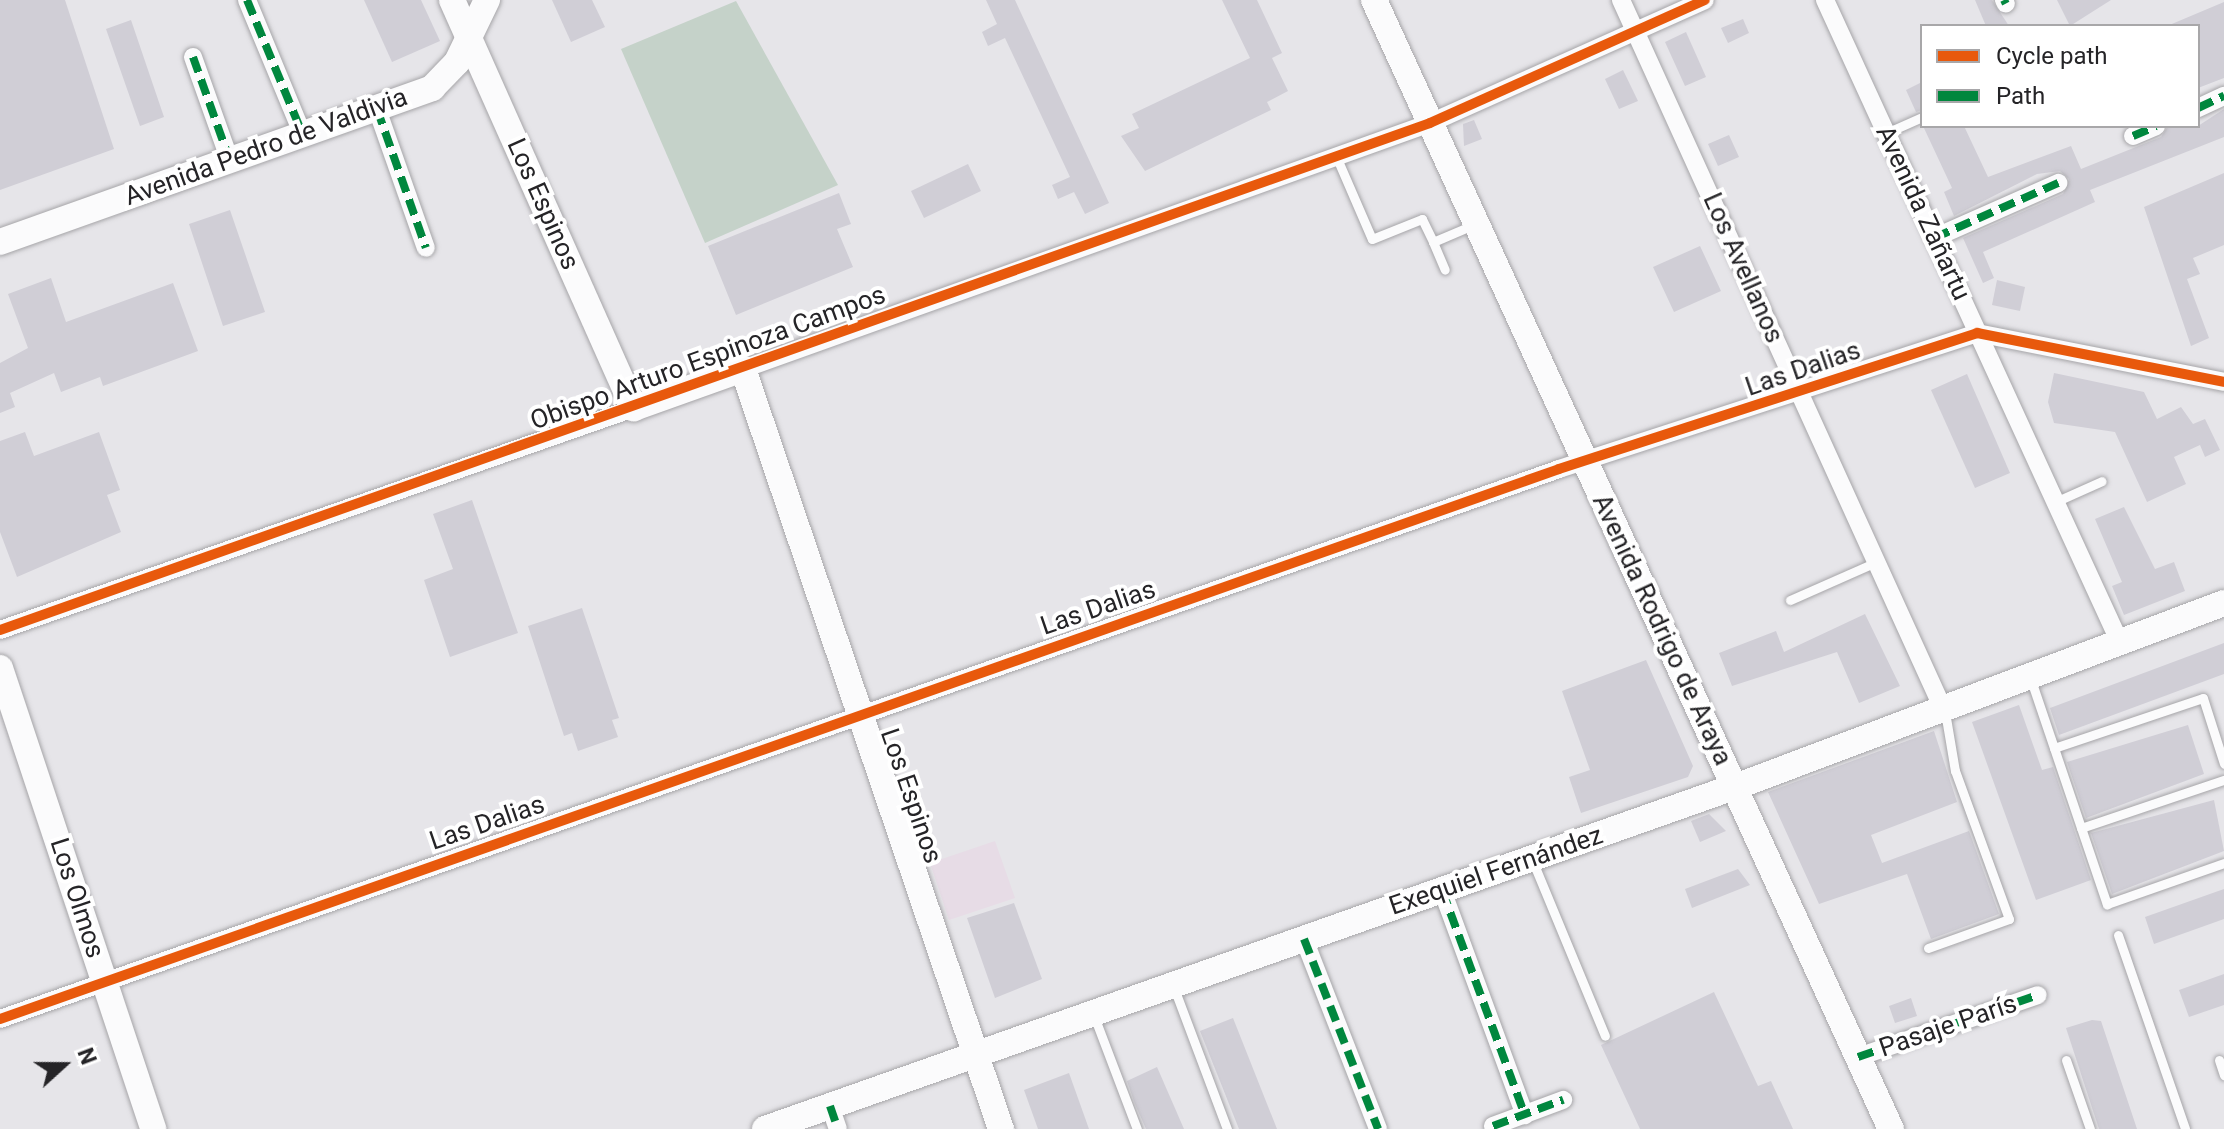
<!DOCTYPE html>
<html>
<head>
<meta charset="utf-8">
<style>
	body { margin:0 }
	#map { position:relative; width:2224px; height:1129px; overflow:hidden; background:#e6e5e9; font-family:Roboto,sans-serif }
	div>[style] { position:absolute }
	.industrial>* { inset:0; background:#e7dce6 }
	.green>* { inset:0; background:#c5d2c9 }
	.building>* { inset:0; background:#d0ced6 }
	.roads { filter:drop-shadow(0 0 2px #a6a5a8) drop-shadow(0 0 2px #a6a5a8) }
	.lane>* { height:9px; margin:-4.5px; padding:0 4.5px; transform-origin:4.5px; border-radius:4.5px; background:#fbfbfc }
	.street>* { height:18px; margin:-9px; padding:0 9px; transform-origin:9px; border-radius:9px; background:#fbfbfc }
	.secondary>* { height:26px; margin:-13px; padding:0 13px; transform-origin:13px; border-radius:13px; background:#fbfbfc }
	.quiet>* { height:8px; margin-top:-4px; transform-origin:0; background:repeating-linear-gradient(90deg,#00873e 0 16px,transparent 0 24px) }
	.cycleway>* { height:10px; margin:-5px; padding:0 5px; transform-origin:5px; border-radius:5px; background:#e8590c }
	span { translate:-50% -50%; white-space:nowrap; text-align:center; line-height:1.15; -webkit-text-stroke:8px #fff; paint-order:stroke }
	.street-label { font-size:26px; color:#252427 }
	.legend { position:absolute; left:1920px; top:24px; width:280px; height:104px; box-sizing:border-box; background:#fff; border:2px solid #a8a7a9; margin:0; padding:10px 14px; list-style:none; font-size:24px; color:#252427 }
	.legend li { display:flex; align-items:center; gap:16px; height:40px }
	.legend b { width:40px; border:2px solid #a8a7a9 }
	.north { position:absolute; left:24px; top:1025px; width:80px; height:80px; -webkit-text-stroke:6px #fff; paint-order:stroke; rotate:69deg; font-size:22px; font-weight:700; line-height:32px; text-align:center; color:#252427 }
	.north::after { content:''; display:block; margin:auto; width:28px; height:36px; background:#252427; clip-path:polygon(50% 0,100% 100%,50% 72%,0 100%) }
</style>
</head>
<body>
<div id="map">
	<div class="industrial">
		<div style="clip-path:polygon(995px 841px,1015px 898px,949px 920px,930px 863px)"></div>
	</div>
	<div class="green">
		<div style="clip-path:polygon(736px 1px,838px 185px,705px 243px,621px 49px)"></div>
	</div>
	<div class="building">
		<div style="clip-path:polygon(0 0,65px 0,114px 149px,0 190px)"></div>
		<div style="clip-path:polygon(364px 0,421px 0,440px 41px,392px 62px)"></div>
		<div style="clip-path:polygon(552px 0,592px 0,605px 27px,571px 42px)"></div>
		<div style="clip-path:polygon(986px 0,1015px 0,1109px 203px,1085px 214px,1074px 192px,1058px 199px,1052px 185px,1070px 177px,1005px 38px,988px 46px,982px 32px,997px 24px)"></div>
		<div style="clip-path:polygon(1222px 0,1257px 0,1282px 53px,1272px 58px,1288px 91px,1267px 102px,1271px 110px,1145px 171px,1121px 136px,1139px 128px,1132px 114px,1250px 58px)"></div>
		<div style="clip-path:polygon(1975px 0,1992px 0,2009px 26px,1986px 26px)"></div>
		<div style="clip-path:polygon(2057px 0,2111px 0,2070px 26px)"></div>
		<div style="clip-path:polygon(2224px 2px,2224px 78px,2198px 88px,2198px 26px,2167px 26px)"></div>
		<div style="clip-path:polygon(1743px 19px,1749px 33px,1728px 43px,1721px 28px)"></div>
		<div style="clip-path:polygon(131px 20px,164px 117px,140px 126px,106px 29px)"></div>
		<div style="clip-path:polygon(1686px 32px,1706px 77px,1685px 86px,1665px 42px)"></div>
		<div style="clip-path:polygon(1623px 70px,1638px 101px,1619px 109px,1605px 79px)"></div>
		<div style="clip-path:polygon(1922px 82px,1922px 110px,1916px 112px,1906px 90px)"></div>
		<div style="clip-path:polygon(2224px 109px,2224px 137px,2090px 190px,2095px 202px,1983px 252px,1994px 278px,1983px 283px,1963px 238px,2063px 194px,2069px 179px,2060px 171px,2037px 174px,1954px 216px,1944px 192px,1952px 188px,1923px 126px,1964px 126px,1988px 177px,2071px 146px,2081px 169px,2161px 137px,2168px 126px,2198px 126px)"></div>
		<div style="clip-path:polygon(1474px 120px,1482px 139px,1464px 146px,1463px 124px)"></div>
		<div style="clip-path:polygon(1729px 135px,1739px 157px,1718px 166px,1708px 144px)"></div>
		<div style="clip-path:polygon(968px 164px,981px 191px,924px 218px,911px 191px)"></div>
		<div style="clip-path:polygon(2224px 173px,2224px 245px,2193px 258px,2200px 274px,2187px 279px,2209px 338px,2191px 346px,2144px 207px)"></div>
		<div style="clip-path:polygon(839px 193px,851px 224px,837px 229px,853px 267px,736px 315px,708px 246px)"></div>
		<div style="clip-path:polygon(230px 210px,265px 312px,223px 326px,189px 224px)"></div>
		<div style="clip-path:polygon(1700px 246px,1721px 291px,1674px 312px,1653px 267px)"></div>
		<div style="clip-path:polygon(51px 278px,66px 322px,173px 283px,198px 351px,103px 386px,100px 377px,61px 392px,54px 373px,10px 393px,15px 407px,0 413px,0 363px,28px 348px,8px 294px)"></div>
		<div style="clip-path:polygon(1997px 280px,2025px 287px,2020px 311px,1992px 305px)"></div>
		<div style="clip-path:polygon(2054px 373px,2144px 392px,2157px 419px,2181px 407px,2193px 424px,2205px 419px,2220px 450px,2205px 457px,2200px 445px,2174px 457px,2186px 484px,2147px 502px,2115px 432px,2054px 423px,2048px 402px)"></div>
		<div style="clip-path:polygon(1967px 374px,2010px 473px,1975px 488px,1931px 390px)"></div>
		<div style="clip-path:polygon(25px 432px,34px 456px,99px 432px,120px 490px,107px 495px,121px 532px,17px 577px,0 532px,0 441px)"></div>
		<div style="clip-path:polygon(472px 500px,518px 633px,450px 657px,424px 580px,453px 569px,433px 514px)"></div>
		<div style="clip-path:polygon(2124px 507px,2155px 569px,2174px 562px,2185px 591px,2124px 615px,2112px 586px,2122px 582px,2095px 519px)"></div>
		<div style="clip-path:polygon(582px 608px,619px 718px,612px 720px,618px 737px,578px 751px,572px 733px,564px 736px,528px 626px)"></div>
		<div style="clip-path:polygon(1865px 614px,1900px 686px,1859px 703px,1837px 652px,1732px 686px,1719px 653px,1776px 631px,1784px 652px)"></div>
		<div style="clip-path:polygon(2224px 643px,2224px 674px,2059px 735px,2050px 708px)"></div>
		<div style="clip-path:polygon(1646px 660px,1693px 766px,1688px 777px,1581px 813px,1569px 777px,1590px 770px,1562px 691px)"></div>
		<div style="clip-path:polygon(2019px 705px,2042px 770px,2053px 767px,2091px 880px,2036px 900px,1972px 722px)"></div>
		<div style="clip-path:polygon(2188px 725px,2204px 774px,2086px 818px,2067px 762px)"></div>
		<div style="clip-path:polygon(1934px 731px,1957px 802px,1871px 835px,1882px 863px,1969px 831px,1999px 914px,1931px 939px,1907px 874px,1819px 904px,1768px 792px)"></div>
		<div style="clip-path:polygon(2214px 800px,2224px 851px,2112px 894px,2091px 833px)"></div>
		<div style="clip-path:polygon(1709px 814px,1726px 831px,1700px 842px,1691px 821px)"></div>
		<div style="clip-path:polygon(1738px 869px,1750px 885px,1692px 908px,1685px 889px)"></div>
		<div style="clip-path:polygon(2224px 889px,2224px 919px,2154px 944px,2145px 917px)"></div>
		<div style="clip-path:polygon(1014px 903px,1042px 979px,995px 998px,967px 918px)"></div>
		<div style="clip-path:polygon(2224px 974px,2224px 1005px,2189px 1017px,2179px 990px)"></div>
		<div style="clip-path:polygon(1714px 992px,1758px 1086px,1771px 1081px,1793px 1129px,1640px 1129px,1601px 1045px)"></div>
		<div style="clip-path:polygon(1911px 998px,1917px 1016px,1895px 1023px,1889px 1006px)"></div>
		<div style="clip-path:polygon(1233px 1018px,1277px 1129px,1239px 1129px,1200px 1031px)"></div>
		<div style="clip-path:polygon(2092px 1020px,2101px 1021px,2137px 1129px,2099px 1129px,2066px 1028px)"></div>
		<div style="clip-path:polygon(1157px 1067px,1184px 1129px,1146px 1129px,1135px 1104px,1127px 1081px)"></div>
		<div style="clip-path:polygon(1069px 1073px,1089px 1129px,1038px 1129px,1024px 1090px)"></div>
	</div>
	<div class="roads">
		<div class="lane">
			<div style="left:1886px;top:133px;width:39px;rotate:-24deg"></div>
			<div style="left:1336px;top:156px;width:90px;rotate:66.6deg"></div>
			<div style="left:1372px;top:239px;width:54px;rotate:-21.8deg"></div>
			<div style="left:1422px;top:219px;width:25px;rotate:64deg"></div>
			<div style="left:1433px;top:242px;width:43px;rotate:-23deg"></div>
			<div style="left:1433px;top:242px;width:30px;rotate:67deg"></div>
			<div style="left:2055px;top:502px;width:51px;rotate:-24.1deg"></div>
			<div style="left:1790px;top:600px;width:94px;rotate:-23.8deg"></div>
			<div style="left:2031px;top:680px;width:237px;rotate:71.3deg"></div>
			<div style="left:2107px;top:904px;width:124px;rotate:-19.3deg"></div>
			<div style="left:2054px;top:748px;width:157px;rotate:-18.6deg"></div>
			<div style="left:2203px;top:698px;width:69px;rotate:72.3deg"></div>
			<div style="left:2081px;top:828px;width:151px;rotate:-18.6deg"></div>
			<div style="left:1533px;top:862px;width:188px;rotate:67.5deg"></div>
			<div style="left:2118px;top:935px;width:205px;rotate:70.9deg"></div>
			<div style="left:1928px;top:948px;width:86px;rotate:-19.7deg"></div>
			<div style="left:2009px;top:919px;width:158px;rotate:-110deg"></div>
			<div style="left:1955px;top:771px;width:60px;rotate:-99.6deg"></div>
			<div style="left:1174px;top:988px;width:151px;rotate:69.4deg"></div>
			<div style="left:1094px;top:1016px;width:121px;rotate:69.2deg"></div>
			<div style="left:2066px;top:1060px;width:73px;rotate:70.8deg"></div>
			<div style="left:2219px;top:1060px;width:16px;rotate:72deg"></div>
		</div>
		<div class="street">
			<div style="left:247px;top:0;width:146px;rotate:67.5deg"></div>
			<div style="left:1621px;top:0;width:781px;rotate:65.57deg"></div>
			<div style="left:1825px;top:0;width:710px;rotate:65.35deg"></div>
			<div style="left:2004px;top:0;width:4px;rotate:63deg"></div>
			<div style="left:193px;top:57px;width:110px;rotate:70.4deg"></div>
			<div style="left:2198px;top:108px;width:29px;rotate:-25deg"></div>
			<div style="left:377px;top:109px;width:147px;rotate:70.6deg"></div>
			<div style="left:2133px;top:136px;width:25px;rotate:-23deg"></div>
			<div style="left:1934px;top:238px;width:136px;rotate:-23.9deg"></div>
			<div style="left:743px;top:369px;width:730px;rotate:-19.7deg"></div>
			<div style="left:1430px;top:123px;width:301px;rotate:-24.1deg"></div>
			<div style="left:0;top:630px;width:672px;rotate:-19.3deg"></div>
			<div style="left:1442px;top:890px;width:240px;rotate:69.8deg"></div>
			<div style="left:1304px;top:939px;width:204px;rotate:68.7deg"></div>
			<div style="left:0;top:1019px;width:1653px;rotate:-19.43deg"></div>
			<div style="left:1559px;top:469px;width:440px;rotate:-18deg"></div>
			<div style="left:1977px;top:333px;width:252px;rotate:11.2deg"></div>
			<div style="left:1858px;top:1057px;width:190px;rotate:-19deg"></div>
			<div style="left:830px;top:1106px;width:24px;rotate:71deg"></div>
			<div style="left:1493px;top:1126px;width:75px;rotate:-20.4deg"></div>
		</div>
		<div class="secondary">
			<div style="left:452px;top:0;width:447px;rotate:66deg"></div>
			<div style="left:634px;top:408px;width:116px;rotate:-19.7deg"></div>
			<div style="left:743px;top:369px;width:803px;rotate:71.25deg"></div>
			<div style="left:1374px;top:0;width:1242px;rotate:65.4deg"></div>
			<div style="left:0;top:242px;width:459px;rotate:-19.6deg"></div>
			<div style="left:432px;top:88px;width:36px;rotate:-46deg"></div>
			<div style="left:457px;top:62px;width:69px;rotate:-64.2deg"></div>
			<div style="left:0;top:668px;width:486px;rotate:71.6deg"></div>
			<div style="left:765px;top:1129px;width:1046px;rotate:-19.44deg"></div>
			<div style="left:1751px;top:781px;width:505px;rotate:-20.62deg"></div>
		</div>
	</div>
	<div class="quiet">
		<div style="left:247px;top:0;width:146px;rotate:67.5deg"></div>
		<div style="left:2004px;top:0;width:4px;rotate:63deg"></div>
		<div style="left:193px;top:57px;width:110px;rotate:70.4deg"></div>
		<div style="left:2198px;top:108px;width:29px;rotate:-25deg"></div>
		<div style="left:377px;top:109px;width:147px;rotate:70.6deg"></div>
		<div style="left:2133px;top:136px;width:25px;rotate:-23deg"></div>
		<div style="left:1934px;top:238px;width:136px;rotate:-23.9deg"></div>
		<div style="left:1442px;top:890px;width:240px;rotate:69.8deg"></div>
		<div style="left:1304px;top:939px;width:204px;rotate:68.7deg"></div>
		<div style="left:1858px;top:1057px;width:190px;rotate:-19deg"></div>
		<div style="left:830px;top:1106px;width:24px;rotate:71deg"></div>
		<div style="left:1493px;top:1126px;width:75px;rotate:-20.4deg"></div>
	</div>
	<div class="cycleway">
		<div style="left:0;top:630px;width:1517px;rotate:-19.52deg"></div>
		<div style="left:1430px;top:123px;width:301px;rotate:-24.1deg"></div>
		<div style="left:0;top:1019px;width:1653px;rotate:-19.43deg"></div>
		<div style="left:1559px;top:469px;width:440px;rotate:-18deg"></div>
		<div style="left:1977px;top:333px;width:252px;rotate:11.2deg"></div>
	</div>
	<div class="street-label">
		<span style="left:266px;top:147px;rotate:-20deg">Avenida Pedro de Valdivia</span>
		<span style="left:543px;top:204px;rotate:66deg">Los Espinos</span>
		<span style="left:1923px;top:213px;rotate:65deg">Avenida Zañartu</span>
		<span style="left:1743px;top:268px;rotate:66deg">Los Avellanos</span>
		<span style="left:708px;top:358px;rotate:-20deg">Obispo Arturo Espinoza Campos</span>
		<span style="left:1803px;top:369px;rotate:-19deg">Las Dalias</span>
		<span style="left:1098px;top:608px;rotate:-19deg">Las Dalias</span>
		<span style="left:1662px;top:630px;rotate:65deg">Avenida Rodrigo de Araya</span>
		<span style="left:911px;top:796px;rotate:71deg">Los Espinos</span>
		<span style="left:487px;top:823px;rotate:-19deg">Las Dalias</span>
		<span style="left:1496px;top:871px;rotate:-19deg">Exequiel Fernández</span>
		<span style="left:77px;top:898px;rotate:72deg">Los Olmos</span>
		<span style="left:1948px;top:1026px;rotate:-19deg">Pasaje París</span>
	</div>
	<ul class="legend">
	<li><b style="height:10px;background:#e8590c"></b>Cycle path</li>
	<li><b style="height:10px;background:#00873e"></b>Path</li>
	</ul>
	<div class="north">N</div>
</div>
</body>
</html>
